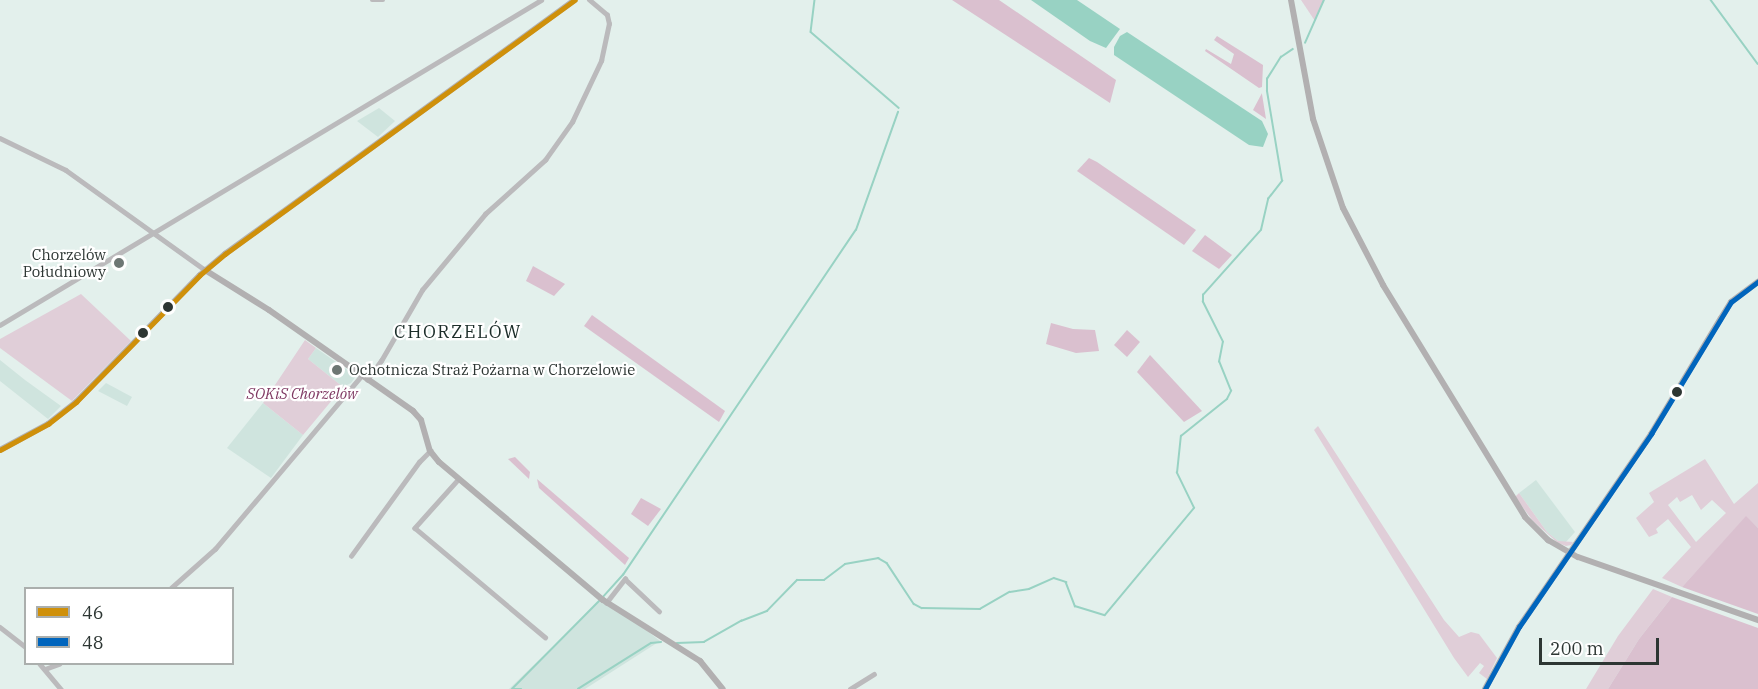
<!DOCTYPE html>
<html>
<head>
<meta charset="utf-8">
<style>
	body { margin:0 }
	#map { position:relative; width:1758px; height:689px; overflow:hidden; background:#e3f0ec; font-family:"IBM Plex Serif",serif }
	div>[style] { position:absolute }
	.built>* { inset:0; background:#cfe4de }
	.green>* { inset:0; background:#e0ced8 }
	.forest>* { inset:0; background:#dac0cf }
	.water>* { inset:0; background:#98d2c3 }
	.stream>* { height:1.5px; margin:-0.75px; padding:0 0.75px; transform-origin:0.75px; border-radius:0.75px; background:#98d2c3 }
	.street>* { height:4.5px; margin:-2.25px; padding:0 2.25px; transform-origin:2.25px; border-radius:2.25px; background:#bbbabc }
	.secondary>* { height:6px; margin:-3px; padding:0 3px; transform-origin:3px; border-radius:3px; background:#b2b0b1 }
	.bus-1>* { height:4.5px; margin:-2.25px; padding:0 2.25px; transform-origin:2.25px; border-radius:2.25px; background:#cf900a }
	.bus-2>* { height:4.5px; margin:-2.25px; padding:0 2.25px; transform-origin:2.25px; border-radius:2.25px; background:#0065bd }
	.dots>* { width:16px; height:16px; translate:-50% -50%; box-sizing:border-box; border:3px solid #fff; border-radius:50% }
	span { translate:-50% -50%; white-space:nowrap; text-align:center; line-height:1.15; -webkit-text-stroke:4.5px #fff; paint-order:stroke }
	.poi-label { font-size:15px; color:#2d3633 }
	.right { translate:-100% -50%; text-align:right }
	.left { translate:0 -50%; text-align:left }
	.park-label { font-size:15px; color:#7f3862; font-style:italic }
	.quarter-label { font-size:18px; color:#1c2e2a; letter-spacing:1.5px }
	.legend { position:absolute; left:24px; top:587px; width:210px; height:78px; box-sizing:border-box; background:#fff; border:2px solid #abafad; margin:0; padding:8px 10px; list-style:none; font-size:18px; color:#2d3633 }
	.legend li { display:flex; align-items:center; gap:12px; height:30px }
	.legend b { width:30px; border:2px solid #abafad }
	.scale { position:absolute; left:1539px; top:638px; width:120px; height:27px; box-sizing:border-box; border:3px solid #2d3633; border-top:0; padding-left:8px; font-size:18px; line-height:21px; white-space:nowrap; color:#2d3633; -webkit-text-stroke:4px #fff; paint-order:stroke }
</style>
</head>
<body>
<div id="map">
	<div class="built">
		<div style="clip-path:polygon(379px 108px,395px 121px,378px 137px,357px 121px)"></div>
		<div style="clip-path:polygon(316px 348px,356px 376px,351px 383px,343px 387px,308px 359px)"></div>
		<div style="clip-path:polygon(0 360px,25px 380px,61px 406px,48px 419px,0 381px)"></div>
		<div style="clip-path:polygon(106px 383px,132px 397px,127px 406px,98px 391px)"></div>
		<div style="clip-path:polygon(263px 403px,303px 435px,271px 478px,227px 448px)"></div>
		<div style="clip-path:polygon(1536px 480px,1575px 532px,1565px 543px,1558px 541px,1547px 532px,1519px 493px)"></div>
		<div style="clip-path:polygon(604px 597px,660px 641px,585px 689px,509px 689px)"></div>
	</div>
	<div class="green">
		<div style="clip-path:polygon(1301px 0,1324px 0,1315px 21px)"></div>
		<div style="clip-path:polygon(81px 294px,131px 341px,72px 401px,0 348px,0 339px)"></div>
		<div style="clip-path:polygon(305px 340px,316px 348px,308px 359px,343px 387px,303px 435px,263px 403px)"></div>
		<div style="clip-path:polygon(1318px 426px,1444px 620px,1459px 637px,1471px 632px,1479px 634px,1497px 658px,1487px 679px,1479px 673px,1484px 666px,1480px 663px,1468px 677px,1454px 658px,1314px 430px)"></div>
		<div style="clip-path:polygon(evenodd,1705px 459px,1734px 504px,1758px 483px,1758px 528px,1746px 517px,1682px 587px,1662px 578px,1691px 547px,1668px 519px,1656px 529px,1658px 533px,1649px 537px,1636px 518px,1654px 502px,1649px 493px,1705px 459px,1692px 495px,1701px 510px,1712px 500px,1726px 513px,1696px 542px,1668px 505px,1677px 497px,1680px 502px,1692px 495px)"></div>
		<div style="clip-path:polygon(1519px 493px,1547px 532px,1558px 541px,1573px 542px,1571px 545px,1566px 546px,1558px 543px,1533px 521px,1515px 497px)"></div>
		<div style="clip-path:polygon(1653px 589px,1672px 597px,1639px 639px,1608px 689px,1586px 689px,1618px 636px)"></div>
	</div>
	<div class="forest">
		<div style="clip-path:polygon(952px 0,999px 0,1116px 80px,1110px 103px)"></div>
		<div style="clip-path:polygon(1217px 36px,1263px 65px,1262px 87px,1259px 88px,1205px 51px,1206px 49px,1231px 64px,1234px 54px,1214px 40px)"></div>
		<div style="clip-path:polygon(1262px 93px,1262px 94px,1266px 119px,1253px 110px)"></div>
		<div style="clip-path:polygon(1089px 158px,1097px 162px,1196px 230px,1184px 245px,1077px 171px)"></div>
		<div style="clip-path:polygon(1205px 235px,1232px 255px,1219px 269px,1192px 251px)"></div>
		<div style="clip-path:polygon(533px 266px,565px 284px,554px 296px,526px 281px)"></div>
		<div style="clip-path:polygon(592px 315px,725px 411px,719px 422px,584px 326px)"></div>
		<div style="clip-path:polygon(1051px 323px,1073px 329px,1095px 330px,1099px 351px,1076px 353px,1046px 344px)"></div>
		<div style="clip-path:polygon(1127px 330px,1140px 342px,1127px 357px,1114px 345px)"></div>
		<div style="clip-path:polygon(1150px 355px,1202px 411px,1184px 422px,1137px 372px)"></div>
		<div style="clip-path:polygon(515px 457px,530px 472px,529px 479px,508px 459px)"></div>
		<div style="clip-path:polygon(537px 479px,629px 558px,625px 565px,539px 488px)"></div>
		<div style="clip-path:polygon(641px 498px,661px 509px,648px 526px,631px 514px)"></div>
		<div style="clip-path:polygon(1746px 516px,1758px 528px,1758px 614px,1682px 587px)"></div>
		<div style="clip-path:polygon(1672px 597px,1758px 628px,1758px 689px,1608px 689px,1639px 639px)"></div>
	</div>
	<div class="water">
		<div style="clip-path:polygon(1031px 0,1077px 0,1120px 29px,1106px 48px,1090px 41px)"></div>
		<div style="clip-path:polygon(1127px 32px,1262px 121px,1268px 134px,1263px 147px,1249px 145px,1114px 55px,1114px 47px,1120px 36px)"></div>
	</div>
	<div class="stream">
		<div style="left:815px;top:0;width:32px;rotate:97deg"></div>
		<div style="left:811px;top:32px;width:116px;rotate:40.8deg"></div>
		<div style="left:1711px;top:0;width:79px;rotate:53.7deg"></div>
		<div style="left:1305px;top:43px;width:47px;rotate:-66.2deg"></div>
		<div style="left:603px;top:597px;width:30px;rotate:-48deg"></div>
		<div style="left:623px;top:575px;width:416px;rotate:-56deg"></div>
		<div style="left:856px;top:230px;width:125px;rotate:-70.4deg"></div>
		<div style="left:677px;top:643px;width:27px;rotate:-2deg"></div>
		<div style="left:704px;top:642px;width:43px;rotate:-29.6deg"></div>
		<div style="left:741px;top:621px;width:28px;rotate:-21deg"></div>
		<div style="left:767px;top:611px;width:43px;rotate:-45.9deg"></div>
		<div style="left:797px;top:580px;width:27px"></div>
		<div style="left:824px;top:580px;width:26px;rotate:-37deg"></div>
		<div style="left:845px;top:564px;width:34px;rotate:-10deg"></div>
		<div style="left:878px;top:558px;width:10px;rotate:29deg"></div>
		<div style="left:887px;top:563px;width:49px;rotate:56.6deg"></div>
		<div style="left:914px;top:604px;width:9px;rotate:27deg"></div>
		<div style="left:922px;top:608px;width:58px;rotate:1deg"></div>
		<div style="left:980px;top:609px;width:34px;rotate:-30deg"></div>
		<div style="left:1010px;top:592px;width:19px;rotate:-9deg"></div>
		<div style="left:1029px;top:589px;width:27px;rotate:-24deg"></div>
		<div style="left:1054px;top:578px;width:13px;rotate:18deg"></div>
		<div style="left:1066px;top:582px;width:26px;rotate:69deg"></div>
		<div style="left:1075px;top:606px;width:31px;rotate:17deg"></div>
		<div style="left:1105px;top:615px;width:139px;rotate:-50.2deg"></div>
		<div style="left:1194px;top:508px;width:39px;rotate:-116deg"></div>
		<div style="left:1177px;top:473px;width:37px;rotate:-84deg"></div>
		<div style="left:1181px;top:436px;width:59px;rotate:-38.8deg"></div>
		<div style="left:1227px;top:399px;width:9px;rotate:-63deg"></div>
		<div style="left:1231px;top:391px;width:31px;rotate:-112deg"></div>
		<div style="left:1219px;top:362px;width:20px;rotate:-79deg"></div>
		<div style="left:1223px;top:342px;width:45px;rotate:-116.6deg"></div>
		<div style="left:1203px;top:302px;width:7px;rotate:-90deg"></div>
		<div style="left:1203px;top:295px;width:87px;rotate:-48.3deg"></div>
		<div style="left:1261px;top:230px;width:32px;rotate:-77deg"></div>
		<div style="left:1268px;top:199px;width:23px;rotate:-52deg"></div>
		<div style="left:1282px;top:181px;width:91px;rotate:-99.5deg"></div>
		<div style="left:1267px;top:91px;width:12px;rotate:-90deg"></div>
		<div style="left:1267px;top:79px;width:26px;rotate:-58deg"></div>
		<div style="left:1281px;top:57px;width:14px;rotate:-34deg"></div>
		<div style="left:512px;top:689px;width:124px;rotate:-45.3deg"></div>
		<div style="left:513px;top:689px;width:8px"></div>
		<div style="left:578px;top:689px;width:86px;rotate:-32.2deg"></div>
		<div style="left:651px;top:643px;width:10px;rotate:-6deg"></div>
	</div>
	<div class="street">
		<div style="left:372px;top:0;width:11px"></div>
		<div style="left:0;top:138px;width:73px;rotate:25.9deg"></div>
		<div style="left:66px;top:170px;width:171px;rotate:35.7deg"></div>
		<div style="left:0;top:325px;width:631px;rotate:-30.99deg"></div>
		<div style="left:367px;top:380px;width:24px;rotate:-54deg"></div>
		<div style="left:381px;top:361px;width:82px;rotate:-60deg"></div>
		<div style="left:422px;top:290px;width:99px;rotate:-50.3deg"></div>
		<div style="left:485px;top:214px;width:81px;rotate:-42deg"></div>
		<div style="left:545px;top:160px;width:47px;rotate:-54.6deg"></div>
		<div style="left:572px;top:122px;width:68px;rotate:-64.6deg"></div>
		<div style="left:601px;top:61px;width:38px;rotate:-78deg"></div>
		<div style="left:609px;top:24px;width:9px;rotate:-103deg"></div>
		<div style="left:607px;top:15px;width:23px;rotate:-140deg"></div>
		<div style="left:459px;top:479px;width:66px;rotate:131.9deg"></div>
		<div style="left:415px;top:528px;width:170px;rotate:40deg"></div>
		<div style="left:351px;top:556px;width:116px;rotate:-54.1deg"></div>
		<div style="left:419px;top:462px;width:16px;rotate:-45deg"></div>
		<div style="left:171px;top:588px;width:59px;rotate:-41.6deg"></div>
		<div style="left:215px;top:549px;width:226px;rotate:-49.8deg"></div>
		<div style="left:606px;top:603px;width:31px;rotate:-52deg"></div>
		<div style="left:625px;top:579px;width:47px;rotate:43.3deg"></div>
		<div style="left:0;top:627px;width:33px;rotate:38deg"></div>
		<div style="left:40px;top:664px;width:33px;rotate:50deg"></div>
		<div style="left:45px;top:669px;width:15px;rotate:-20deg"></div>
		<div style="left:850px;top:689px;width:28px;rotate:-32deg"></div>
	</div>
	<div class="secondary">
		<div style="left:1291px;top:0;width:121px;rotate:79.5deg"></div>
		<div style="left:1313px;top:119px;width:94px;rotate:71.4deg"></div>
		<div style="left:1343px;top:208px;width:87px;rotate:62.5deg"></div>
		<div style="left:1383px;top:285px;width:272px;rotate:58.5deg"></div>
		<div style="left:1525px;top:517px;width:33px;rotate:45deg"></div>
		<div style="left:1548px;top:540px;width:34px;rotate:30deg"></div>
		<div style="left:1578px;top:557px;width:191px;rotate:19.3deg"></div>
		<div style="left:205px;top:270px;width:75px;rotate:32deg"></div>
		<div style="left:269px;top:310px;width:176px;rotate:35deg"></div>
		<div style="left:413px;top:411px;width:12px;rotate:48deg"></div>
		<div style="left:421px;top:420px;width:32px;rotate:74deg"></div>
		<div style="left:430px;top:451px;width:14px;rotate:51deg"></div>
		<div style="left:439px;top:462px;width:214px;rotate:40.1deg"></div>
		<div style="left:603px;top:600px;width:115px;rotate:32.2deg"></div>
		<div style="left:700px;top:661px;width:36px;rotate:51deg"></div>
		<div style="left:0;top:450px;width:55px;rotate:-28.4deg"></div>
		<div style="left:48px;top:424px;width:36px;rotate:-38deg"></div>
		<div style="left:76px;top:402px;width:177px;rotate:-45.7deg"></div>
		<div style="left:200px;top:275px;width:33px;rotate:-40deg"></div>
		<div style="left:225px;top:254px;width:432px;rotate:-36deg"></div>
		<div style="left:1485px;top:689px;width:71px;rotate:-61.3deg"></div>
		<div style="left:1519px;top:627px;width:234px;rotate:-55.6deg"></div>
		<div style="left:1651px;top:434px;width:135px;rotate:-58.9deg"></div>
		<div style="left:1721px;top:318px;width:19px;rotate:-58deg"></div>
		<div style="left:1731px;top:302px;width:34px;rotate:-37deg"></div>
	</div>
	<div class="bus-1">
		<div style="left:0;top:450px;width:55px;rotate:-28.4deg"></div>
		<div style="left:48px;top:424px;width:36px;rotate:-38deg"></div>
		<div style="left:76px;top:402px;width:177px;rotate:-45.7deg"></div>
		<div style="left:200px;top:275px;width:33px;rotate:-40deg"></div>
		<div style="left:225px;top:254px;width:432px;rotate:-36deg"></div>
	</div>
	<div class="bus-2">
		<div style="left:1485px;top:689px;width:71px;rotate:-61.3deg"></div>
		<div style="left:1519px;top:627px;width:234px;rotate:-55.6deg"></div>
		<div style="left:1651px;top:434px;width:154px;rotate:-58.8deg"></div>
		<div style="left:1731px;top:302px;width:34px;rotate:-37deg"></div>
	</div>
	<div class="dots">
		<div style="left:119px;top:263px;background:#6d7774"></div>
		<div style="left:168px;top:307px;background:#2d3633"></div>
		<div style="left:143px;top:333px;background:#2d3633"></div>
		<div style="left:337px;top:370px;background:#6d7774"></div>
		<div style="left:1677px;top:392px;background:#2d3633"></div>
	</div>
	<div class="poi-label">
		<span class="right" style="left:106px;top:263px">Chorzelów<br>Południowy</span>
		<span class="left" style="left:349px;top:370px">Ochotnicza Straż Pożarna w Chorzelowie</span>
	</div>
	<div class="park-label">
		<span style="left:302px;top:394px">SOKiS Chorzelów</span>
	</div>
	<div class="quarter-label">
		<span style="left:458px;top:332px">CHORZELÓW</span>
	</div>
	<ul class="legend">
	<li><b style="height:8px;background:#cf900a"></b>46</li>
	<li><b style="height:8px;background:#0065bd"></b>48</li>
	</ul>
	<div class="scale">200 m</div>
</div>
</body>
</html>
